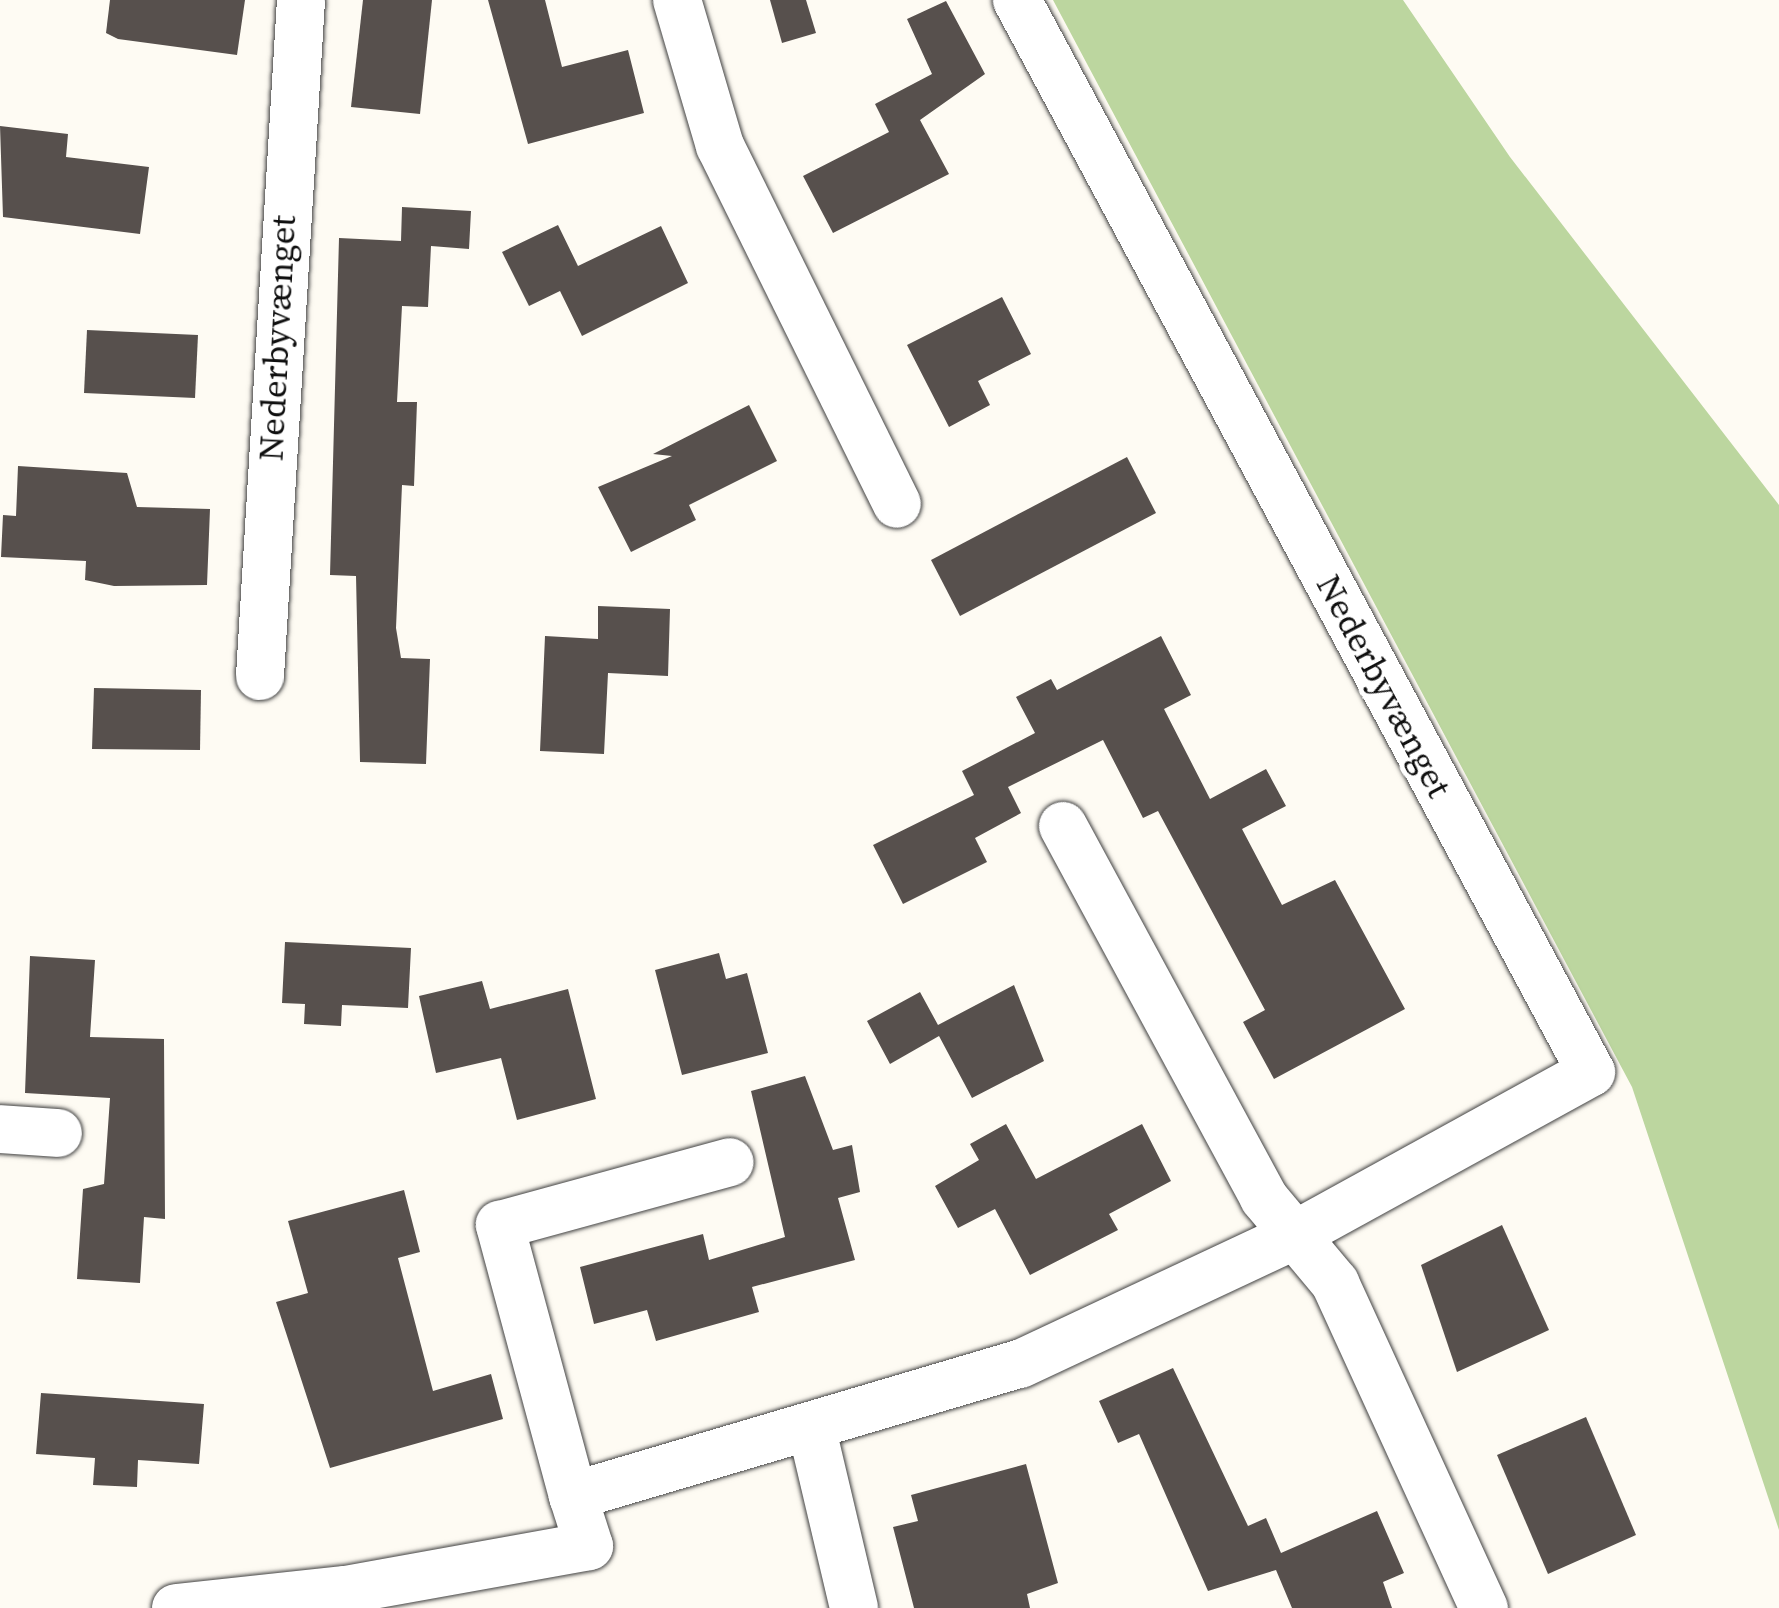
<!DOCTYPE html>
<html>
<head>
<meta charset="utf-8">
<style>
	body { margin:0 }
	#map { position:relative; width:1779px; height:1608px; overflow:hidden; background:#fefbf3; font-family:"Source Serif 4",serif }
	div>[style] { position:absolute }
	.forest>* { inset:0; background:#bcd69f }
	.building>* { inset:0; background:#57504d }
	.roads { filter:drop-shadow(0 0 2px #424242) drop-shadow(0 0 2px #424242) }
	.minor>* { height:48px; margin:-24px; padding:0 24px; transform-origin:24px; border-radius:24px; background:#fff }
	span { translate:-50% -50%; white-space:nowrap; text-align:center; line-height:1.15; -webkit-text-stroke:10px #fff; paint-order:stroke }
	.street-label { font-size:35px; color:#0f0f0f }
</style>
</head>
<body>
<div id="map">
	<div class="forest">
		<div style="clip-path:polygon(1053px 0,1403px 0,1510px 157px,1779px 505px,1779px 1530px,1632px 1087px)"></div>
	</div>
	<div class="building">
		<div style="clip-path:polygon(110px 0,245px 0,237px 55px,118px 39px,106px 33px)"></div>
		<div style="clip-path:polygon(363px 0,432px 0,420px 114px,351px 107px)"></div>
		<div style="clip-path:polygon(488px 0,545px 0,562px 67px,628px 50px,644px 113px,528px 144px)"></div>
		<div style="clip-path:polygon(770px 0,806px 0,816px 33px,782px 43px)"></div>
		<div style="clip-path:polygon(946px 1px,985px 74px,920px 120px,949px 174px,833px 233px,803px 176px,889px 132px,875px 104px,932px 74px,907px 19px)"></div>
		<div style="clip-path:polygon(0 126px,68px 134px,66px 157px,149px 167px,140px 234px,3px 217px)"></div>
		<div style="clip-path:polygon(402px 207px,471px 211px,469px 249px,431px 246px,428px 307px,402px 306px,397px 402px,417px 402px,414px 486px,402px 485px,396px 628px,401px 658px,430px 659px,426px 764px,360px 762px,356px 576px,330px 575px,339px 238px,401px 241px)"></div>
		<div style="clip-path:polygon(558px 225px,578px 266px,661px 226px,688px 283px,582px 336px,560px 291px,529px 306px,502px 252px)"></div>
		<div style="clip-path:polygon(1002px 297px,1031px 354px,978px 381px,990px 405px,949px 427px,907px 345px)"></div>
		<div style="clip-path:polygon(87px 330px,198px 335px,195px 398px,84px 393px)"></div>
		<div style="clip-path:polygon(749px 405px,777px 461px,689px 505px,696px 520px,631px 552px,598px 487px,672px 456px,653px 454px)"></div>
		<div style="clip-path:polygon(1127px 457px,1156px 513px,960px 616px,931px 560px)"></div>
		<div style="clip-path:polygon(18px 466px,127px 473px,137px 507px,210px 509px,207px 585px,114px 586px,85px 580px,86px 561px,1px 557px,3px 515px,16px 516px)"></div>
		<div style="clip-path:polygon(598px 606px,670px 609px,668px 676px,608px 673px,604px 754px,540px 751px,545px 636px,598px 639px)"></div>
		<div style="clip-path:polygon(1161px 636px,1191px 695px,1164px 709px,1210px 799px,1266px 769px,1286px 806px,1242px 829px,1282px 905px,1335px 880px,1405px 1009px,1274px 1079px,1243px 1022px,1265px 1010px,1158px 811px,1143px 818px,1103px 740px,1008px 787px,1021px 813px,975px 838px,987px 862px,903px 904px,873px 845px,974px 795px,962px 771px,1035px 733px,1016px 697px,1051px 679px,1057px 690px)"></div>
		<div style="clip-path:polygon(94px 688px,201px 690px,200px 750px,92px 749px)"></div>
		<div style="clip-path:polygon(285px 942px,411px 948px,408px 1008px,342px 1005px,341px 1026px,304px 1024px,305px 1004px,282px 1003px)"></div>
		<div style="clip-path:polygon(719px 953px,726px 979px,747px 973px,768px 1053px,682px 1075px,655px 970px)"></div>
		<div style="clip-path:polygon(30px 956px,95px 960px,90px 1037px,164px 1039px,165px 1219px,144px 1217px,140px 1283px,77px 1279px,83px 1189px,104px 1184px,110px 1098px,25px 1093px)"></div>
		<div style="clip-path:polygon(482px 981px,490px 1009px,568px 989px,596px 1099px,517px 1120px,501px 1058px,436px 1073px,419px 996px)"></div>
		<div style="clip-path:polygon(1014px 985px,1044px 1061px,972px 1098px,939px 1036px,890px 1064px,867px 1021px,920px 992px,938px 1025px)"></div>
		<div style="clip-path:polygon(805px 1076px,833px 1150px,852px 1145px,860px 1192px,838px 1198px,855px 1260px,752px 1287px,759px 1312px,656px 1341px,647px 1310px,594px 1324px,580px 1267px,703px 1234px,709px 1260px,785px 1237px,751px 1091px)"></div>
		<div style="clip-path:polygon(1006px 1124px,1036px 1179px,1142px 1124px,1171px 1181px,1109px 1214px,1118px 1230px,1030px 1275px,995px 1209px,958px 1228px,935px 1186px,979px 1160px,970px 1144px)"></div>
		<div style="clip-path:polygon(404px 1190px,420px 1252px,398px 1258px,433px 1391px,491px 1374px,503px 1419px,330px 1468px,276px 1302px,308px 1293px,288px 1221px)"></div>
		<div style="clip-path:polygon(1502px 1225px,1549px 1330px,1457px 1372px,1421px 1265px)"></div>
		<div style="clip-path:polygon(1173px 1368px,1248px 1526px,1266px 1518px,1281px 1553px,1377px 1511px,1404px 1573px,1383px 1582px,1392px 1608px,1292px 1608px,1276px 1570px,1208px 1591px,1139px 1434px,1118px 1443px,1099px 1401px)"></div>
		<div style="clip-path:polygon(41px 1393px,204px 1404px,199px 1464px,138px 1460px,137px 1487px,93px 1485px,95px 1458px,36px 1454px)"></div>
		<div style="clip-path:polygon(1586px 1417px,1636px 1535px,1548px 1574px,1497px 1455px)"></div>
		<div style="clip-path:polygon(1026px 1464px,1058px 1583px,1027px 1594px,1030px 1608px,914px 1608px,893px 1527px,918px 1521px,911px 1495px)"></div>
	</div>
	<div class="roads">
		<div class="minor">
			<div style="left:677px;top:0;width:152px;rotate:73.6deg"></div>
			<div style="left:720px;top:146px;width:399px;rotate:63.7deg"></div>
			<div style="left:260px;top:676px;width:677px;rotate:-86.53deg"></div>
			<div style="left:1063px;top:826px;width:423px;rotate:61.6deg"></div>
			<div style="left:1264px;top:1198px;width:111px;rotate:50.1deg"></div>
			<div style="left:1335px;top:1283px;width:358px;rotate:65.4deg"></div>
			<div style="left:0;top:1129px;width:58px;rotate:3.9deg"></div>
			<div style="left:812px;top:1430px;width:183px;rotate:76.7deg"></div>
			<div style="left:573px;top:1496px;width:281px;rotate:-105.1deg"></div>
			<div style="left:500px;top:1225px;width:238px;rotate:-15.3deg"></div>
			<div style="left:176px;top:1608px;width:170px;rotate:-6.1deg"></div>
			<div style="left:345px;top:1590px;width:248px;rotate:-10.2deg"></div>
			<div style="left:589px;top:1546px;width:52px;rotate:-107.7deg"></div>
			<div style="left:573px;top:1496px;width:466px;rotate:-16.5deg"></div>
			<div style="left:1020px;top:1364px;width:302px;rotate:-25.1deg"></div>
			<div style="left:1293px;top:1236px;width:340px;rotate:-28.8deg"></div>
			<div style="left:1591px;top:1072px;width:1216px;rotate:-118.17deg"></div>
		</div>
	</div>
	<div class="street-label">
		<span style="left:277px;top:338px;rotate:-87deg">Nederbyvænget</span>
		<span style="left:1384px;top:686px;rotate:62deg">Nederbyvænget</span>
	</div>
</div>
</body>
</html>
